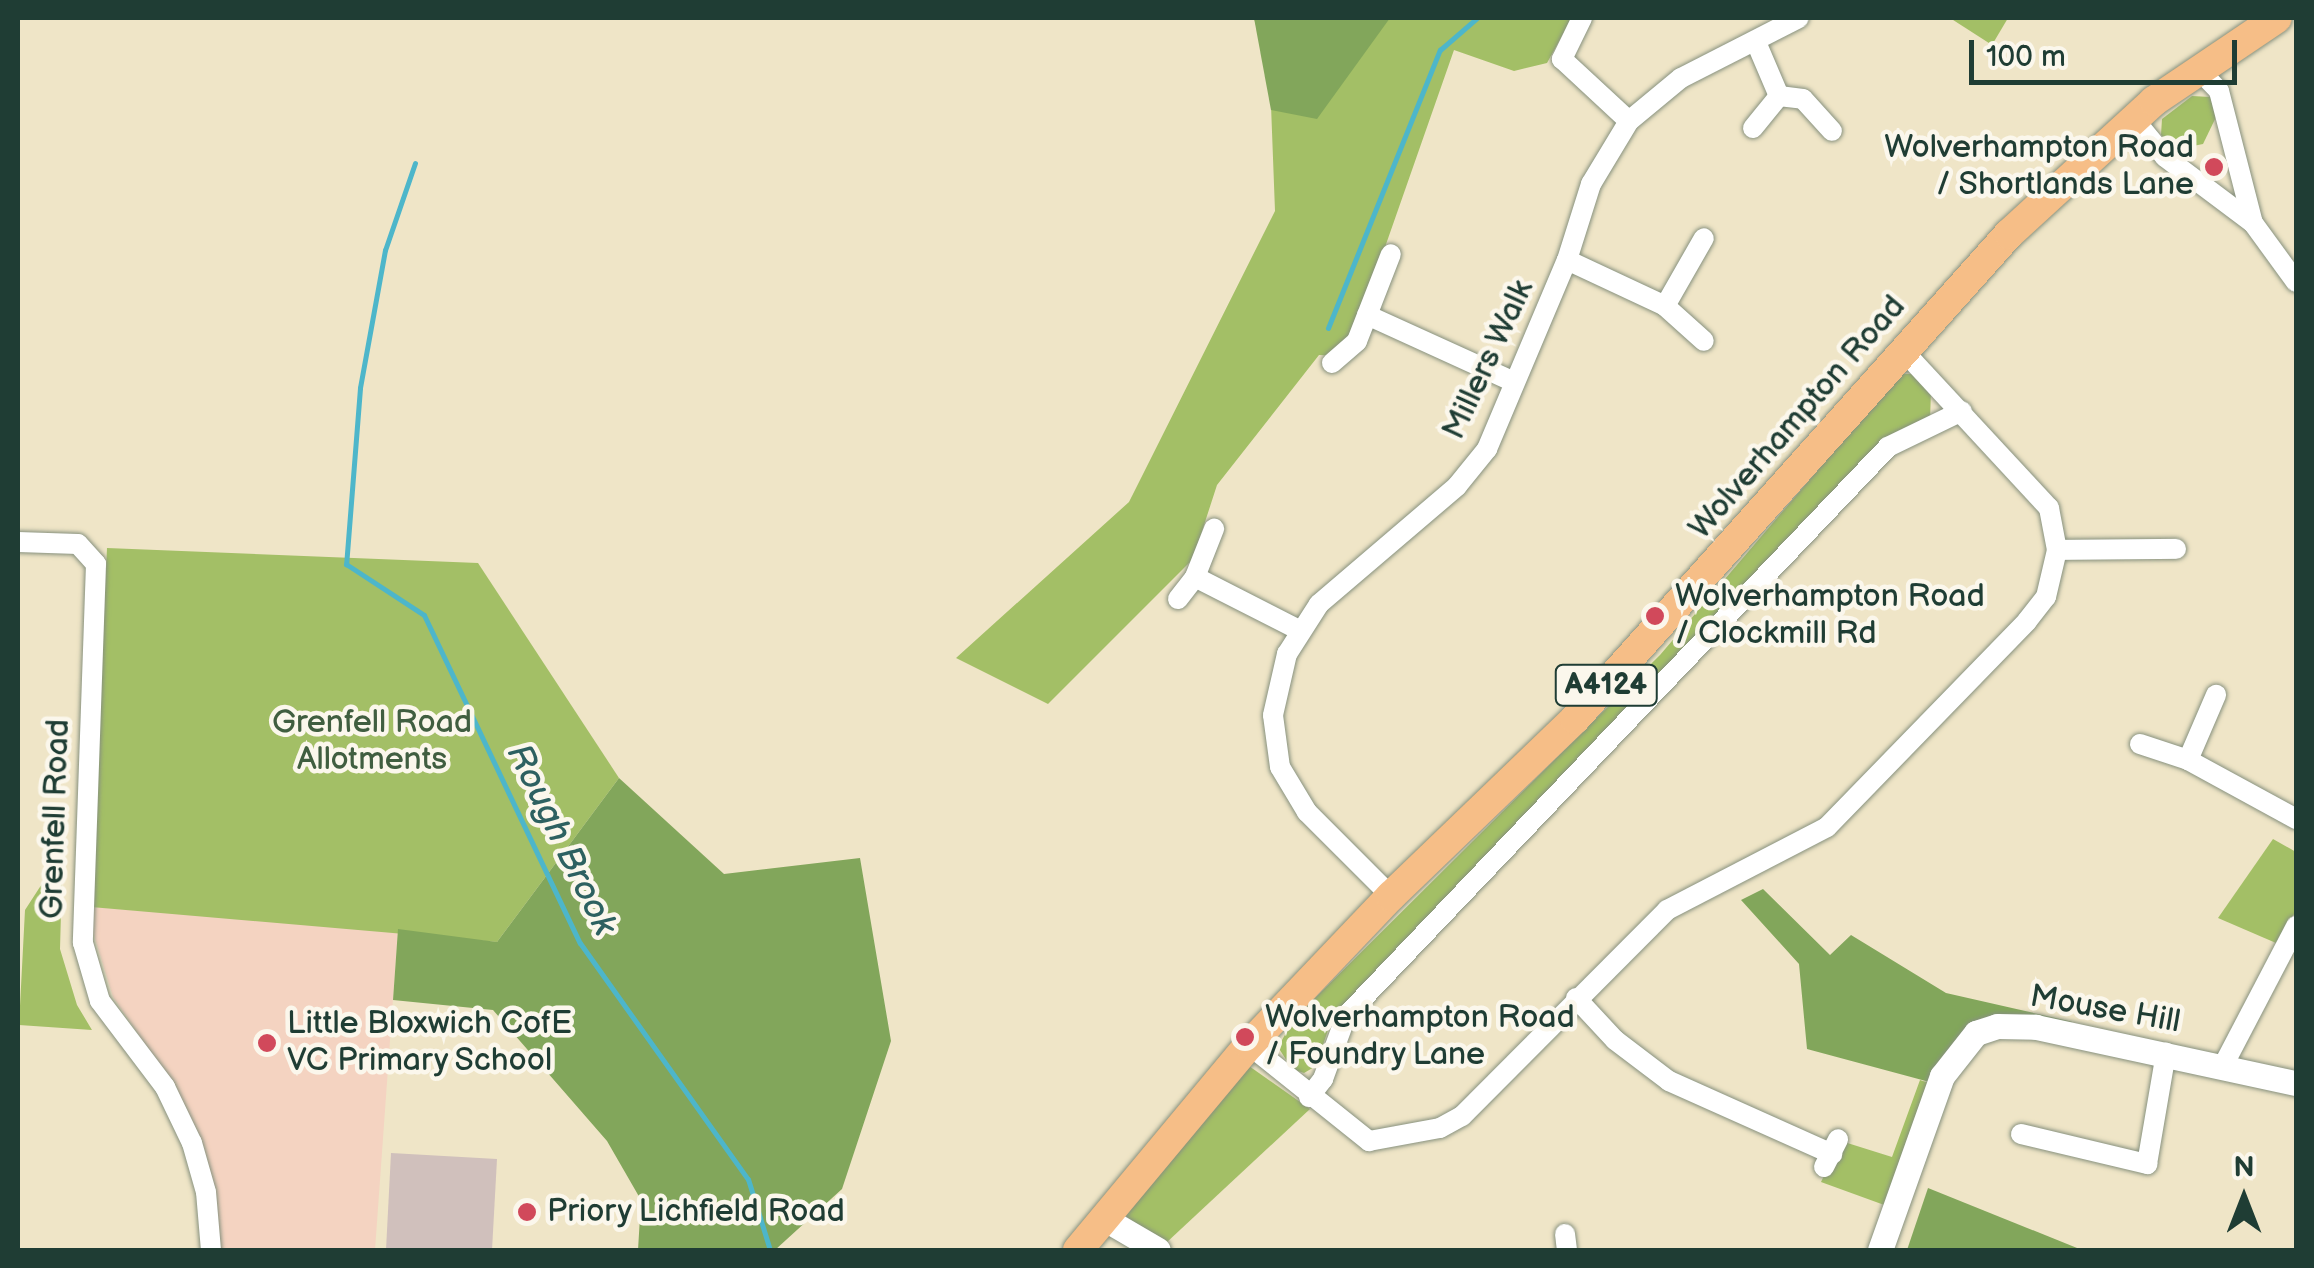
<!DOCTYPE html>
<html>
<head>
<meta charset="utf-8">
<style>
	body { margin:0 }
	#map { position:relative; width:2314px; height:1268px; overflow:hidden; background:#efe5c7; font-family:"Balsamiq Sans",sans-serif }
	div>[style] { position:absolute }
	.built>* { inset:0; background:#f4d3c1 }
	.industrial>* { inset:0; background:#d0c0bc }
	.green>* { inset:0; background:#a3bf66 }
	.forest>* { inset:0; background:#82a65b }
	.stream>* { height:5px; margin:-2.5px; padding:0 2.5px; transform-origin:2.5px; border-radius:2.5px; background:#4db6ca }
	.roads { filter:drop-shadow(0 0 2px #87917e) drop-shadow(0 0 2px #87917e) }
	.minor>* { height:20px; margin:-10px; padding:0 10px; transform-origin:10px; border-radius:10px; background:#fff }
	.tertiary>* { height:25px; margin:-12.5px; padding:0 12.5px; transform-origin:12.5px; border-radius:12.5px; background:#fff }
	.primary>* { height:30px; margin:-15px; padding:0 15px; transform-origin:15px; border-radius:15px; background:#f6be87 }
	.dots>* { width:28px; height:28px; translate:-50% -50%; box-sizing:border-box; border:5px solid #fbf7ec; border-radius:50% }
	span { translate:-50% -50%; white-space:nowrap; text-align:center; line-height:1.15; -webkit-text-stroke:9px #fbf7ec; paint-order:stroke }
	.shield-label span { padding:2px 8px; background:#fbf7ec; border:2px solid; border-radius:8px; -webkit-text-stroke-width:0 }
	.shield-label { font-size:30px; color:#1f3d34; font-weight:700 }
	.poi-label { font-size:32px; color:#1f3d34 }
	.right { translate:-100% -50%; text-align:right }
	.left { translate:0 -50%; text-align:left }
	.street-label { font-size:32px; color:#1f3d34 }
	.park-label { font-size:32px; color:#405e40 }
	.water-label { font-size:35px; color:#2d6161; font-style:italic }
	.frame { position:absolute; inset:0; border:20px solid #1f3d34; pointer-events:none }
	.north { position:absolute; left:2194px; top:1148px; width:100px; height:100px; -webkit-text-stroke:8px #fbf7ec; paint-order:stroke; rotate:0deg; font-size:28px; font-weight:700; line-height:40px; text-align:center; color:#1f3d34 }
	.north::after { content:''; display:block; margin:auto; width:35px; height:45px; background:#1f3d34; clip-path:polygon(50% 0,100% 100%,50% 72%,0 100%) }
	.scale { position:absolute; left:1969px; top:40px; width:268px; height:45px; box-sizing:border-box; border:5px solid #1f3d34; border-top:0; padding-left:12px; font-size:30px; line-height:35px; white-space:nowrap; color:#1f3d34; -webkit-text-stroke:8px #fbf7ec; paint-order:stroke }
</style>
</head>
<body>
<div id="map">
	<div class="built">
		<div style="clip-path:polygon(91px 907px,398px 929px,375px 1250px,217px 1250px,173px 1085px,113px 997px,89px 919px)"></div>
	</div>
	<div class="industrial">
		<div style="clip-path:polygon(391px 1153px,497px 1159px,492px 1250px,386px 1250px)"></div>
	</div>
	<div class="green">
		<div style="clip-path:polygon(1254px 18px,1572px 18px,1547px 63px,1514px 71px,1454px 50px,1363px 310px,1340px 356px,1319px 355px,1217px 485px,1193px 559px,1048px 704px,956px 658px,1129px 502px,1275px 211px,1270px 79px)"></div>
		<div style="clip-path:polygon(1950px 18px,2008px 18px,1992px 45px)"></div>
		<div style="clip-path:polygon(2192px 96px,2210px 97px,2219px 111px,2203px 144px,2178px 149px,2161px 135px,2162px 119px)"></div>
		<div style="clip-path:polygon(1900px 374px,1913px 374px,1931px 391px,1930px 420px,1912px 428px,1332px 1018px,1316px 1066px,1304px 1073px,1292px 1069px,1278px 1047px,1294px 1019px,1660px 655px)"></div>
		<div style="clip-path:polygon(107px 548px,478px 563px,619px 778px,497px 942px,91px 907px)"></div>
		<div style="clip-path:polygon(2273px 839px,2296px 852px,2296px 911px,2276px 943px,2218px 918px)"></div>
		<div style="clip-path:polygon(49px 873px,62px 877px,60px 949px,77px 1005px,92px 1030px,19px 1025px,25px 910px)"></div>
		<div style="clip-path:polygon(1249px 1066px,1310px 1109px,1166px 1243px,1135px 1227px,1125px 1214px)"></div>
		<div style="clip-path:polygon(1920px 1080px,1929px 1083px,1887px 1206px,1821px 1182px,1841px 1141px,1892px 1157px)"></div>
	</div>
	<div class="forest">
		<div style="clip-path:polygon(1254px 18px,1390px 18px,1317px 119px,1271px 110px)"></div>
		<div style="clip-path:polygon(619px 778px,724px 874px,860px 858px,891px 1041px,842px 1189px,775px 1250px,638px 1250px,641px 1200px,607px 1141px,493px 1010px,393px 1000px,398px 929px,497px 942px)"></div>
		<div style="clip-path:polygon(1763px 889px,1830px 955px,1851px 935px,1946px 993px,2073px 1022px,1997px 1019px,1937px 1084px,1807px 1049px,1799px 964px,1741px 900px)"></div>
		<div style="clip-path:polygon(1928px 1188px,2082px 1250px,1907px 1250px)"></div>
	</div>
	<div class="stream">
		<div style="left:415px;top:163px;width:92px;rotate:109deg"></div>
		<div style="left:385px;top:250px;width:140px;rotate:100.3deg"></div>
		<div style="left:360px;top:388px;width:177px;rotate:94.5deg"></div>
		<div style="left:346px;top:564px;width:93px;rotate:33.2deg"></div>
		<div style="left:424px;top:615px;width:363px;rotate:64.6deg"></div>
		<div style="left:580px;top:943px;width:290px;rotate:54.6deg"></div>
		<div style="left:748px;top:1179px;width:74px;rotate:72.8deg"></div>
		<div style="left:1328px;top:328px;width:300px;rotate:-68.1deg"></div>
		<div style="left:1440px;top:50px;width:49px;rotate:-40.9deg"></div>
	</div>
	<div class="roads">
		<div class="minor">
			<div style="left:1582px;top:18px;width:46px;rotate:116deg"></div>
			<div style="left:1562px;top:59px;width:91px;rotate:42.8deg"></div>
			<div style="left:2198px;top:69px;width:30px;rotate:46deg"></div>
			<div style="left:2219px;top:91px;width:136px;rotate:75.6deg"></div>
			<div style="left:1779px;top:96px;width:24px;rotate:7deg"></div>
			<div style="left:1803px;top:99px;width:43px;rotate:47.8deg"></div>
			<div style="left:2133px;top:118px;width:50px;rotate:50.6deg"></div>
			<div style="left:2165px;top:157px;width:110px;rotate:36.9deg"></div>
			<div style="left:2253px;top:223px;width:73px;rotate:53.9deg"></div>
			<div style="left:1753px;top:128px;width:41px;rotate:-50.9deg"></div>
			<div style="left:1779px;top:96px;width:59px;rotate:-113.1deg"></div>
			<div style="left:1567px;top:260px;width:108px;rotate:25.1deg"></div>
			<div style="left:1665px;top:306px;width:52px;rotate:41.9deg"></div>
			<div style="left:1665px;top:306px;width:78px;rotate:-60.2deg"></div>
			<div style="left:1367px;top:315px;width:162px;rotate:24.5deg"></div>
			<div style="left:1332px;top:363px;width:33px;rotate:-41deg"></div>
			<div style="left:1357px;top:341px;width:93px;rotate:-68.7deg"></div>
			<div style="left:18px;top:542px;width:60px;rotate:1.9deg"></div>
			<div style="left:78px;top:544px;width:27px;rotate:48deg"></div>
			<div style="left:96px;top:564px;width:379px;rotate:92deg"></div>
			<div style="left:83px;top:943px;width:60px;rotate:73.7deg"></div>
			<div style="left:100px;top:1001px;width:108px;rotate:52.9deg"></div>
			<div style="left:165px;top:1087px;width:62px;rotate:64.3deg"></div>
			<div style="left:192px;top:1143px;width:51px;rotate:74.1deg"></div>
			<div style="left:206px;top:1192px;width:58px;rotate:85.1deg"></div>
			<div style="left:2057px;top:550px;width:119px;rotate:-0.5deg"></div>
			<div style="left:1195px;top:577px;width:117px;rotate:27deg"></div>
			<div style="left:1178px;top:599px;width:28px;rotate:-52deg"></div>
			<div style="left:1195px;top:577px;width:52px;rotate:-68.4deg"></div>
			<div style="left:2140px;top:744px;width:51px;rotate:18.4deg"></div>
			<div style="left:2188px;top:760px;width:123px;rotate:28.6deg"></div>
			<div style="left:2188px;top:760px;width:71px;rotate:-66.7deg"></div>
			<div style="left:1391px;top:896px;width:119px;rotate:-135deg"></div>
			<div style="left:1307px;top:812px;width:52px;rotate:-121deg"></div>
			<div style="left:1280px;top:767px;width:52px;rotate:-97.7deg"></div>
			<div style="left:1273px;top:715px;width:63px;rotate:-77.1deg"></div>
			<div style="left:1287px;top:654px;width:59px;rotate:-57.4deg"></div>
			<div style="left:1319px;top:604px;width:182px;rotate:-40.5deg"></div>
			<div style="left:1457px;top:486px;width:48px;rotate:-51deg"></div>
			<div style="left:1487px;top:449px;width:205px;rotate:-67.1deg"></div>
			<div style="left:1567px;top:260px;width:80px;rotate:-72.5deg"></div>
			<div style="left:1591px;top:184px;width:74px;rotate:-58.9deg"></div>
			<div style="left:1629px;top:121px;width:67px;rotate:-39.6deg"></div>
			<div style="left:1681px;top:78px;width:132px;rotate:-27deg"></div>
			<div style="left:1576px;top:998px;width:57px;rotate:47.1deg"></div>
			<div style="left:1615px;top:1040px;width:68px;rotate:37.2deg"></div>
			<div style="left:1669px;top:1081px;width:179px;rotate:24.1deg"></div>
			<div style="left:1249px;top:1045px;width:154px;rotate:38.7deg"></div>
			<div style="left:1369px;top:1141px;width:72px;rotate:-10.4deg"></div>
			<div style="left:1440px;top:1128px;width:25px;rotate:-29deg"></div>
			<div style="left:1462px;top:1116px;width:291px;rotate:-45.1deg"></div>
			<div style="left:1667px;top:910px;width:180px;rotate:-27.4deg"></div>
			<div style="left:1827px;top:827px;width:287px;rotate:-45.8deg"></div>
			<div style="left:2027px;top:621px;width:31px;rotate:-52deg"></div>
			<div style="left:2046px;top:597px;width:48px;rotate:-76.8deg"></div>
			<div style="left:2057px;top:550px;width:43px;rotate:-100.8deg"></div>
			<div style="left:2049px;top:508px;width:217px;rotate:-132.8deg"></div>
			<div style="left:2224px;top:1064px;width:156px;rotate:-62.4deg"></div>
			<div style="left:1309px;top:1097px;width:23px;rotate:-52deg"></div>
			<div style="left:1323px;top:1079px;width:67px;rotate:-69.9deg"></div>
			<div style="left:1346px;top:1016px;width:786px;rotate:-46.39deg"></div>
			<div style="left:1888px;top:447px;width:82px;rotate:-25.9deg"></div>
			<div style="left:2021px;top:1134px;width:130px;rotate:13.4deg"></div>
			<div style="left:2147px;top:1164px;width:113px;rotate:-80.3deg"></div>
			<div style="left:1824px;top:1167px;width:31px;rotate:-63deg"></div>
			<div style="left:1565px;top:1234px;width:16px;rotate:83deg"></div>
		</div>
		<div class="tertiary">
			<div style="left:1105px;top:1219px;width:61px;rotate:30.3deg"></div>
			<div style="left:1880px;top:1250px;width:185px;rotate:-70.4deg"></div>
			<div style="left:1942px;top:1076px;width:55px;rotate:-51.7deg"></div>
			<div style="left:1976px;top:1033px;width:22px;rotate:-18deg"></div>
			<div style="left:1997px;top:1026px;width:39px;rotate:1deg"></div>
			<div style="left:2036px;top:1027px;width:266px;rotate:12.2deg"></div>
		</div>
		<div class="primary">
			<div style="left:1078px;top:1250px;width:267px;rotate:-50.2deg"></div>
			<div style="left:1249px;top:1045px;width:206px;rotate:-46.4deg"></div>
			<div style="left:1391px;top:896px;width:255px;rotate:-43.9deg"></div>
			<div style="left:1575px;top:719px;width:651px;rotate:-48.18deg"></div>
			<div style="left:2009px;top:234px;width:197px;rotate:-42.5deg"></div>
			<div style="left:2154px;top:101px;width:148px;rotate:-34deg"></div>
		</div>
	</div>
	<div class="dots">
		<div style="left:2214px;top:167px;background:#d1495b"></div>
		<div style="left:1655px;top:616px;background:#d1495b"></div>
		<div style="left:1245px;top:1037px;background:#d1495b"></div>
		<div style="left:267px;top:1043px;background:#d1495b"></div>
		<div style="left:527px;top:1212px;background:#d1495b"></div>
	</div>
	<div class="shield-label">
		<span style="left:1606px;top:685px">A4124</span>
	</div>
	<div class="poi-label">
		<span class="right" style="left:2194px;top:167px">Wolverhampton Road<br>/ Shortlands Lane</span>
		<span class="left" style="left:1675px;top:616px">Wolverhampton Road<br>/ Clockmill Rd</span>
		<span class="left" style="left:1265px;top:1037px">Wolverhampton Road<br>/ Foundry Lane</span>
		<span class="left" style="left:287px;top:1043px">Little Bloxwich CofE<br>VC Primary School</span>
		<span class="left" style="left:547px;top:1212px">Priory Lichfield Road</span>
	</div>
	<div class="street-label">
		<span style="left:1489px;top:360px;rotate:-65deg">Millers Walk</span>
		<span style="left:1798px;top:418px;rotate:-49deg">Wolverhampton Road</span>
		<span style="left:56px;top:819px;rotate:-88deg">Grenfell Road</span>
		<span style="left:2105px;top:1010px;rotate:10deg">Mouse Hill</span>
	</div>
	<div class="park-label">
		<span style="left:372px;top:742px">Grenfell Road<br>Allotments</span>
	</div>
	<div class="water-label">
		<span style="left:561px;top:840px;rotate:64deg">Rough Brook</span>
	</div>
	<div class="frame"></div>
	<div class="north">N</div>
	<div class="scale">100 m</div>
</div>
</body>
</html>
